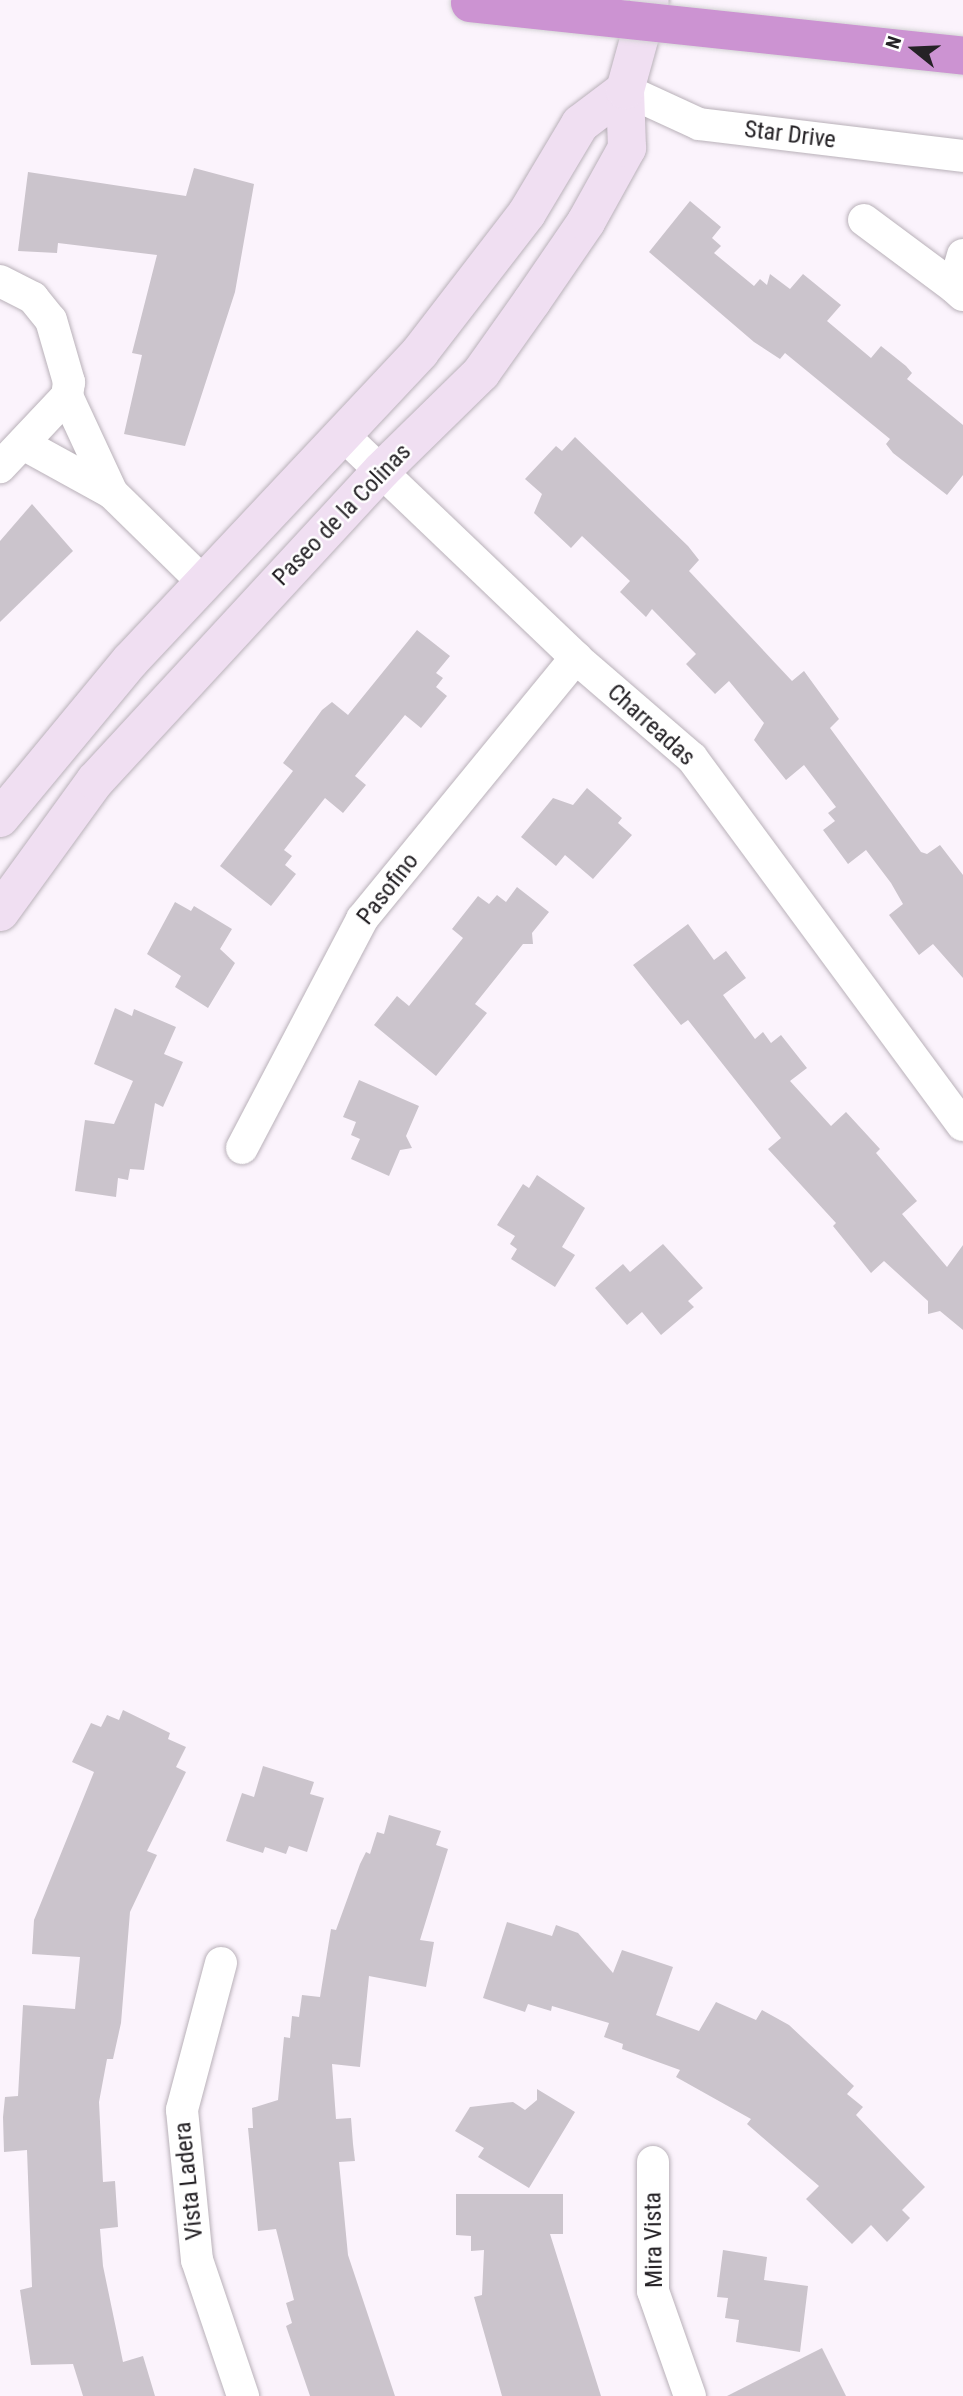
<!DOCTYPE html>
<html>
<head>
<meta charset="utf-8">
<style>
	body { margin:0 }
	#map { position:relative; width:963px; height:2396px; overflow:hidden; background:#fbf3fc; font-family:"Roboto Condensed",sans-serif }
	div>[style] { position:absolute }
	.building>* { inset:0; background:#cbc4cc }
	.roads { filter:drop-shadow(0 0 2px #b9b1b9) drop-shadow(0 0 2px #b9b1b9) }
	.minor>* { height:32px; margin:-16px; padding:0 16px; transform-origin:16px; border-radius:16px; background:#fff }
	.secondary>* { height:38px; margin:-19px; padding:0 19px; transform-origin:19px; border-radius:19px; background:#f0dff2 }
	.bridges { filter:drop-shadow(0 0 2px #d3d3d4) drop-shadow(0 0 2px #d3d3d4) }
	.motorway-bridge>* { height:38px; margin:-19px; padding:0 19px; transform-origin:19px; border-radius:19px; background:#cc93d2 }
	span { translate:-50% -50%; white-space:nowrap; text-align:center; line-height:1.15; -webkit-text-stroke:5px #fff; paint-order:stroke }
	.street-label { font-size:24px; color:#252226 }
	.north { position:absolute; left:879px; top:14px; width:70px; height:70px; -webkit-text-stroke:5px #fff; paint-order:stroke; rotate:288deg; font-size:19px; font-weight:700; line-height:28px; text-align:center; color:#252226 }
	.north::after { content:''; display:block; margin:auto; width:24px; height:32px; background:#252226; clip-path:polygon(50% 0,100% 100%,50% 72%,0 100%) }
</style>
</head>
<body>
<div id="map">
	<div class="building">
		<div style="clip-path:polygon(194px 168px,254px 184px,235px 292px,185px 446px,124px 434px,142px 355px,132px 353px,157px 255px,58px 243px,57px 253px,18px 251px,28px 172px,186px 196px)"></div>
		<div style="clip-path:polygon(690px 201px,721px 227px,712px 238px,721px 246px,714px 253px,754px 286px,760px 279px,767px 285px,770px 274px,790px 289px,803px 274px,841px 305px,827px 321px,871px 358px,881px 346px,906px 366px,912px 373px,907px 379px,963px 425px,963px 475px,947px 495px,893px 453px,886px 444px,890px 439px,785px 353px,780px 359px,754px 342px,649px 252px)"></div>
		<div style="clip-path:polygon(575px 437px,688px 546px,699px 560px,689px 571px,792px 681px,804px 671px,839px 719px,830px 728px,921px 852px,927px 854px,940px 845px,963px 875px,963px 978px,933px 944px,919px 955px,889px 915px,903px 904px,891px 883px,866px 850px,848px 864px,823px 830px,835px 821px,828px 813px,836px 807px,804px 765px,786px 780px,754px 740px,764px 723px,729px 681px,715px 694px,686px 664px,696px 654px,652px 609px,646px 617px,620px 592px,630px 581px,582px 536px,571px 548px,534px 513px,542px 494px,525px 479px,556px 446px,562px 451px)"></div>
		<div style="clip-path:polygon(32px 504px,73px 551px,0 622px,0 541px)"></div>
		<div style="clip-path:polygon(417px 630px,450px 656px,436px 673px,443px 678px,436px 687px,447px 696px,421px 728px,405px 715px,355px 776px,366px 785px,343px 813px,325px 798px,284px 850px,292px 856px,285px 865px,296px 874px,271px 906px,220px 866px,293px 771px,283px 763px,322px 710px,332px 702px,348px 715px)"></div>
		<div style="clip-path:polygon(587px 788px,622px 818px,618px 823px,632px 835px,593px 879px,565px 855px,556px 866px,521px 837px,553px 798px,573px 805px)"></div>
		<div style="clip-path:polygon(517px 887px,549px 912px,532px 933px,533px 944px,523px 944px,475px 1004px,487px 1013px,436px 1076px,374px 1025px,397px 996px,409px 1006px,463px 938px,452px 929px,478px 896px,489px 904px,497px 895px,506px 902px)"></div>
		<div style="clip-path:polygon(175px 902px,191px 911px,194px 906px,232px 929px,220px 949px,235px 963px,208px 1008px,175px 987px,181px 976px,147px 954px)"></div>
		<div style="clip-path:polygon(688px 924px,714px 960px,726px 951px,746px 978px,723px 995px,755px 1039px,763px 1032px,771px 1043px,781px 1035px,807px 1068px,790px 1081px,831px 1126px,846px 1112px,880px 1149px,876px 1153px,917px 1201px,902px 1214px,947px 1267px,963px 1245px,963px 1330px,940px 1311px,928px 1314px,928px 1301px,884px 1261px,871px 1273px,833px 1226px,836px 1223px,768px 1149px,781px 1138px,688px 1020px,681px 1025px,633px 965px)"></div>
		<div style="clip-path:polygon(115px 1008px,132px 1016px,134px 1009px,176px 1027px,164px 1054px,183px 1062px,163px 1107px,155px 1103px,144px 1170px,130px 1169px,128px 1180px,118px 1178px,116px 1197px,75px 1191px,85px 1120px,114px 1124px,133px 1081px,94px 1064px)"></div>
		<div style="clip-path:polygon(359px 1080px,419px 1106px,406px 1136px,412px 1148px,400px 1150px,389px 1176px,351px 1159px,360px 1139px,351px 1135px,356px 1122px,343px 1117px)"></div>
		<div style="clip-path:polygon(537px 1175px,585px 1208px,562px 1247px,575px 1255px,555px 1287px,511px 1259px,517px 1249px,510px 1244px,515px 1236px,497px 1225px,523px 1184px,529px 1188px)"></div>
		<div style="clip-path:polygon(663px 1244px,703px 1288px,688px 1301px,694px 1307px,661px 1335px,642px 1312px,627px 1325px,595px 1288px,623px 1264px,630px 1272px)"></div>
		<div style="clip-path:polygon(123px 1710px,170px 1733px,168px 1739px,186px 1747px,176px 1767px,186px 1772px,147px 1851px,157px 1855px,130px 1912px,121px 2023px,113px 2059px,107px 2059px,99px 2102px,103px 2182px,115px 2181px,118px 2227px,100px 2229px,103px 2266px,123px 2362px,143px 2356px,155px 2396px,83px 2396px,73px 2364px,31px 2365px,20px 2290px,32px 2287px,27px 2150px,4px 2152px,3px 2117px,5px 2097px,18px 2096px,23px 2005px,75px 2009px,80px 1957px,32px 1954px,34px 1920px,94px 1772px,72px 1762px,91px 1723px,101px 1727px,107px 1715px,119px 1720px)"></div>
		<div style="clip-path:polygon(263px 1766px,314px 1782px,310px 1794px,324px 1798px,307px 1852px,289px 1846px,286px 1854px,265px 1847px,263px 1853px,226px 1841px,242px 1793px,254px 1797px)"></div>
		<div style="clip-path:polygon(389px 1815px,441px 1831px,436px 1845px,448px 1849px,420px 1940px,434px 1942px,426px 1987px,369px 1976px,360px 2067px,332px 2064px,336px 2119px,351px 2118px,353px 2144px,355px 2161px,339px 2162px,348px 2255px,395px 2396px,310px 2396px,286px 2326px,292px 2323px,286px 2303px,294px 2300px,276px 2229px,258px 2231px,248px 2128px,253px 2128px,252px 2108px,278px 2100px,284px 2037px,290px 2038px,292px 2016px,299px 2017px,302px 1995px,320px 1997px,331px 1929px,336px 1930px,360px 1864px,366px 1852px,370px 1854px,377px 1832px,384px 1834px)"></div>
		<div style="clip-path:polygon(507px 1922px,552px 1936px,556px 1925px,578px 1933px,613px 1973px,622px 1950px,673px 1967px,656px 2015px,699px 2031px,716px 2002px,756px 2020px,762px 2010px,789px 2025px,854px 2086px,847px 2094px,863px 2107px,856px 2115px,925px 2187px,902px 2210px,910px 2218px,887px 2242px,871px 2225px,852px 2244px,806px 2199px,819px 2186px,747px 2124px,751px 2119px,676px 2077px,680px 2070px,622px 2049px,623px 2044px,604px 2037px,609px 2023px,552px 2006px,551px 2011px,528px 2004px,525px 2012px,483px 1998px)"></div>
		<div style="clip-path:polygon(537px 2089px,575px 2112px,529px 2188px,478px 2157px,484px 2148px,455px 2131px,470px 2107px,513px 2102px,525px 2110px,537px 2100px)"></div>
		<div style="clip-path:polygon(456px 2194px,563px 2194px,563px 2234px,550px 2234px,601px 2396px,502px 2396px,474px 2297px,482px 2295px,484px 2250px,471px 2251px,471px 2236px,456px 2235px)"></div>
		<div style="clip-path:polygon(723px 2250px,767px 2257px,764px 2280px,808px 2286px,800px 2352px,736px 2342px,739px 2320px,725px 2318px,728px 2298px,717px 2297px)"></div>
		<div style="clip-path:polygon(822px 2348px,846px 2396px,727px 2396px)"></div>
	</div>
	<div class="roads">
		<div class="minor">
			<div style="left:625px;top:90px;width:81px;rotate:24.7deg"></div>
			<div style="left:699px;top:124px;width:266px;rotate:6.9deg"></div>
			<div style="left:864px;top:220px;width:112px;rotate:36.7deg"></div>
			<div style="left:963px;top:255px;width:33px;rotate:106deg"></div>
			<div style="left:954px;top:287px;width:12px;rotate:42deg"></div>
			<div style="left:0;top:281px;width:37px;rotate:27deg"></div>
			<div style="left:33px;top:298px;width:28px;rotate:51deg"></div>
			<div style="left:51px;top:320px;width:65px;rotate:73.8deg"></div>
			<div style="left:69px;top:382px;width:14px;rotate:98deg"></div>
			<div style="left:67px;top:396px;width:98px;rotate:133.3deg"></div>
			<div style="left:67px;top:396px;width:107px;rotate:65.1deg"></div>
			<div style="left:342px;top:434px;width:324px;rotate:43.7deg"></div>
			<div style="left:576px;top:658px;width:153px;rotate:40.8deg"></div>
			<div style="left:692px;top:758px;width:456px;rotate:53.6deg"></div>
			<div style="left:25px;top:445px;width:99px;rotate:28.9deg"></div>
			<div style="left:112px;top:493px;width:127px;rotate:44.4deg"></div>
			<div style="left:242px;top:1148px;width:259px;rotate:-62.3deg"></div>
			<div style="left:362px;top:919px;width:338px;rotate:-50.7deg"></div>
			<div style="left:221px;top:1963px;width:152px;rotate:104.9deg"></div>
			<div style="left:182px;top:2110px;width:151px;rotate:84.3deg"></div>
			<div style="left:197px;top:2260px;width:144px;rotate:71.3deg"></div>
			<div style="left:653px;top:2162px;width:129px;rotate:90deg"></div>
			<div style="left:653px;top:2291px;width:111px;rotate:70.6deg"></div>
		</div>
		<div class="secondary">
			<div style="left:0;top:818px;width:204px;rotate:-50.4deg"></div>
			<div style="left:130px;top:661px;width:424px;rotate:-46.8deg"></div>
			<div style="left:420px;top:352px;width:175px;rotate:-52.4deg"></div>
			<div style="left:527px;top:213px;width:104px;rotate:-59.2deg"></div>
			<div style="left:580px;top:124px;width:56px;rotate:-37.1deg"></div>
			<div style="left:0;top:912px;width:162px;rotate:-54.1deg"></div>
			<div style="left:95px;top:781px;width:423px;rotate:-47.3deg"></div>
			<div style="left:382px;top:470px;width:139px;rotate:-44.4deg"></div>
			<div style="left:481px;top:373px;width:88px;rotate:-54.7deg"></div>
			<div style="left:532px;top:301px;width:96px;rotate:-55.6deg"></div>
			<div style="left:586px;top:222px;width:85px;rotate:-61deg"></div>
			<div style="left:627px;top:148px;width:58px;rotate:-92deg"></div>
			<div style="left:625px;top:90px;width:93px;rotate:-74.5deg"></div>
		</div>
	</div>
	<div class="bridges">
		<div class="motorway-bridge">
			<div style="left:470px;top:3px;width:496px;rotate:6.1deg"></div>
		</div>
	</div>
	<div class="street-label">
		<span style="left:790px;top:135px;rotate:7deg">Star Drive</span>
		<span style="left:342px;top:515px;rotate:-46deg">Paseo de la Colinas</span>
		<span style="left:651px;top:725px;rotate:42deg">Charreadas</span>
		<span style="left:388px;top:889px;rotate:-52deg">Pasofino</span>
		<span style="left:189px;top:2181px;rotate:-96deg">Vista Ladera</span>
		<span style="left:654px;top:2240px;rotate:-91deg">Mira Vista</span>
	</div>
	<div class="north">N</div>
</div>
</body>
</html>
